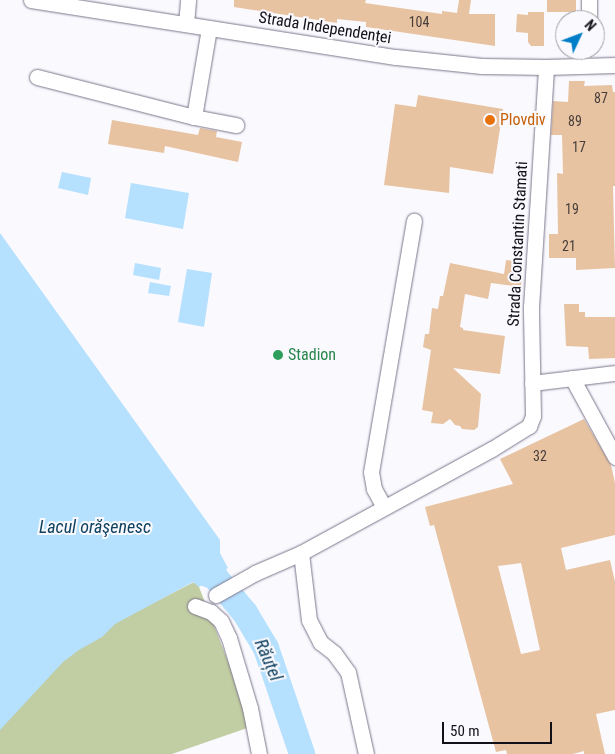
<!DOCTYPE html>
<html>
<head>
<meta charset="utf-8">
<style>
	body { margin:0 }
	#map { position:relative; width:615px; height:754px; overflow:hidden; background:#faf9fe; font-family:"Roboto Condensed",sans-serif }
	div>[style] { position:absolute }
	.green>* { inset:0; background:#c1cda2 }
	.water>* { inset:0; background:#b5e0fe }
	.river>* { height:26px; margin:-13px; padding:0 13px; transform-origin:13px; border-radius:13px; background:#b5e0fe }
	.building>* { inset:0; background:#e7c3a1 }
	.roads { filter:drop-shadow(0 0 1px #7c758b) drop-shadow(0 0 1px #7c758b) }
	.minor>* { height:15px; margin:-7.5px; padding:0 7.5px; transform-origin:7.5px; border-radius:7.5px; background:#fff }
	.dots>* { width:14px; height:14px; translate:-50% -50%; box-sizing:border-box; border:2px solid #faf9fe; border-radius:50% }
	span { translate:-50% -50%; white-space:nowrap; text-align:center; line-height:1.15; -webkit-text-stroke:4px #faf9fe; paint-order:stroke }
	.number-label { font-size:14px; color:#473d3a }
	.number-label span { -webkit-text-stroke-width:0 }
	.street-label { font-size:16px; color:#121018 }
	.food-label { font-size:16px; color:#c56008 }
	.left { translate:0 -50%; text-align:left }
	.leisure-label { font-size:16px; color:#27864d }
	.water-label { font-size:18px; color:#0d415f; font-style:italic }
	.north { position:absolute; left:555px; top:10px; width:50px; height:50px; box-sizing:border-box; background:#faf9fe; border:1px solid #9d9ca2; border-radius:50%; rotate:47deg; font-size:14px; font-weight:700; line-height:20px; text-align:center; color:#121018 }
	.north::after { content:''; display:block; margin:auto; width:18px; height:22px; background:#007ec7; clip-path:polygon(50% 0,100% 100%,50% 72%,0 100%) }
	.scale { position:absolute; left:442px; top:722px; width:110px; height:22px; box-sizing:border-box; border:2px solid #121018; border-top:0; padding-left:6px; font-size:15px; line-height:18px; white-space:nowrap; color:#121018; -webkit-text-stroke:4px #faf9fe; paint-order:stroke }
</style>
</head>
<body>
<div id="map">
	<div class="green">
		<div style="clip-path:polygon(194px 582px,199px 587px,253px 726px,172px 754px,0 754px,0 721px,70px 646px)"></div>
	</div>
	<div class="water">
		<div style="clip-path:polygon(62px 172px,91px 178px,88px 195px,58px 188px)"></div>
		<div style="clip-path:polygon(131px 183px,189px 193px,183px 229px,125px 218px)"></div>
		<div style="clip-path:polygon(0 233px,220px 540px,220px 553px,228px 568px,199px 587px,193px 582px,115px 624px,102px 637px,79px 650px,63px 662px,0 730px)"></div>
		<div style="clip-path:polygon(135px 263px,161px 268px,159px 280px,133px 275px)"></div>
		<div style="clip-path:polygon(187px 269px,212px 273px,204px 327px,178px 322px)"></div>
		<div style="clip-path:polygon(150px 282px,171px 286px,169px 296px,148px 293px)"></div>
	</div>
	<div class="river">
		<div style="left:183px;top:564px;width:35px;rotate:22deg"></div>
		<div style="left:215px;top:577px;width:47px;rotate:50.2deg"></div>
		<div style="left:245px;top:613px;width:41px;rotate:59deg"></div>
		<div style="left:266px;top:648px;width:112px;rotate:71.2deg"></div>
	</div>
	<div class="building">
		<div style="clip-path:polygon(234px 0,366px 0,365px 3px,442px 14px,442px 11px,457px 13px,459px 0,471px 0,469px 14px,495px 14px,495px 46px,366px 27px,366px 22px,337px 19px,337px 23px,234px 7px)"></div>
		<div style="clip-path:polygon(547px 0,576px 0,576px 12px,547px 12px)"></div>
		<div style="clip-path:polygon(528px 12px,544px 12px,544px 46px,531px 46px,528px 42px,528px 33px,516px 32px,517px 14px,528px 15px)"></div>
		<div style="clip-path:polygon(569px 81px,585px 81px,584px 86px,612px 85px,613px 92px,615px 92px,615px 186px,613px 186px,615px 268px,576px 270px,576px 258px,549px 258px,549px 234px,558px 234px,557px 173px,563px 174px,562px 135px,551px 135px,553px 101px,568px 102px)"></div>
		<div style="clip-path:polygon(418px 95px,503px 109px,493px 174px,450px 167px,449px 193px,384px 185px,395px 104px,416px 107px)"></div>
		<div style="clip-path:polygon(112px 120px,198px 135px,200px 128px,217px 131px,216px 137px,242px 142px,238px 162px,165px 146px,164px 153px,108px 144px)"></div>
		<div style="clip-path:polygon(506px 260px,522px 262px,521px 287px,491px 283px,488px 299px,465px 294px,460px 327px,463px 328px,463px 330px,505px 336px,500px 374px,453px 368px,481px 394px,478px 427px,474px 430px,462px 429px,460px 426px,455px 425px,450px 419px,443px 424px,431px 423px,433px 412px,422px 410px,431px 350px,423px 347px,425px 334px,429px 334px,432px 308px,438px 309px,440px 296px,443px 296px,450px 263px,504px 274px)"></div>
		<div style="clip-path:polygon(564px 304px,579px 304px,579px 312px,585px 312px,585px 317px,615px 317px,615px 358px,589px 359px,588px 347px,566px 346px)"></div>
		<div style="clip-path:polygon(evenodd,584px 419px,611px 465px,615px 483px,615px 535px,561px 548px,566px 570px,610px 560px,615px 582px,615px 710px,596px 714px,605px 754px,584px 754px,584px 751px,573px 754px,507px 754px,506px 750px,496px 752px,434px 525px,430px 526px,425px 507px,513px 484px,500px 459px,584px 419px,521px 563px,540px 650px,521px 654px,498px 566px,521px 563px)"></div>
	</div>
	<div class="roads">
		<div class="minor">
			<div style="left:31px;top:0;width:369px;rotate:8.9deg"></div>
			<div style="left:396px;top:57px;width:86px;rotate:6deg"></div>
			<div style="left:482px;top:66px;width:64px;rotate:0.9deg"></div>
			<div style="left:546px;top:67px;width:69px;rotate:-1.7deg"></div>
			<div style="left:589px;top:0;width:20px;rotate:90deg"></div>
			<div style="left:186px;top:24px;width:24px;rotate:-85deg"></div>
			<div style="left:37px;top:77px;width:162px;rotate:14.3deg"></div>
			<div style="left:194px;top:117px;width:43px;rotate:10.8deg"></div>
			<div style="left:194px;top:117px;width:90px;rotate:-80.4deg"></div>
			<div style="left:572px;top:378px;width:90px;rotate:61.4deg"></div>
			<div style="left:532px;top:383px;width:84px;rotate:-6.9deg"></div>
			<div style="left:384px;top:507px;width:21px;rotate:-119deg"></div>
			<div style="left:374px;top:489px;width:17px;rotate:-100deg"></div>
			<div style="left:371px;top:472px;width:255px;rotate:-80.3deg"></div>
			<div style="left:301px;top:553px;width:67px;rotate:83.2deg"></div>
			<div style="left:309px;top:620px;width:25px;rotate:63deg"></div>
			<div style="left:320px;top:642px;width:18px;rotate:38deg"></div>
			<div style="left:334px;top:653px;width:24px;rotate:54deg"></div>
			<div style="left:348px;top:672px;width:84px;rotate:77.6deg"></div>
			<div style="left:216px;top:595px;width:45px;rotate:-29.4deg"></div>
			<div style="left:255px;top:573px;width:50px;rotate:-23.5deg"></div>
			<div style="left:301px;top:553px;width:217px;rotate:-28.6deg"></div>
			<div style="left:492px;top:449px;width:44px;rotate:-31.9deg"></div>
			<div style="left:529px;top:426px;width:11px;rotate:-68deg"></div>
			<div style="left:533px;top:416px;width:109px;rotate:-91.1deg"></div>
			<div style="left:531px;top:307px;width:240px;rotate:-86.4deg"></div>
			<div style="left:195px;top:606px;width:17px;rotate:21deg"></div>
			<div style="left:211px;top:612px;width:13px;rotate:42deg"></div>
			<div style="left:221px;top:621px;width:19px;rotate:65deg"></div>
			<div style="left:229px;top:638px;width:73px;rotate:73.3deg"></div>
			<div style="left:250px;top:708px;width:47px;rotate:78.9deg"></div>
		</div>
	</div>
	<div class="dots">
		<div style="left:490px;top:120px;background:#e8710a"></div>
		<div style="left:278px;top:355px;background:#2e9e5b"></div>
	</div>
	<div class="number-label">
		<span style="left:419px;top:22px">104</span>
		<span style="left:601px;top:98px">87</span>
		<span style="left:575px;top:121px">89</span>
		<span style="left:579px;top:147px">17</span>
		<span style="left:572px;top:209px">19</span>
		<span style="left:569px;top:246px">21</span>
		<span style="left:540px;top:456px">32</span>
	</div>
	<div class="street-label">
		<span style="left:325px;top:28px;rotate:9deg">Strada Independenței</span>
		<span style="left:518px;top:244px;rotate:-87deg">Strada Constantin Stamati</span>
	</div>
	<div class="food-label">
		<span class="left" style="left:500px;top:120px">Plovdiv</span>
	</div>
	<div class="leisure-label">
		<span class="left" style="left:288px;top:355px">Stadion</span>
	</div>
	<div class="water-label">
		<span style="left:95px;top:527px">Lacul orăşenesc</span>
		<span style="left:268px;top:660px;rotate:67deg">Răuțel</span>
	</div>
	<div class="north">N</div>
	<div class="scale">50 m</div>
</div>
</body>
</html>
